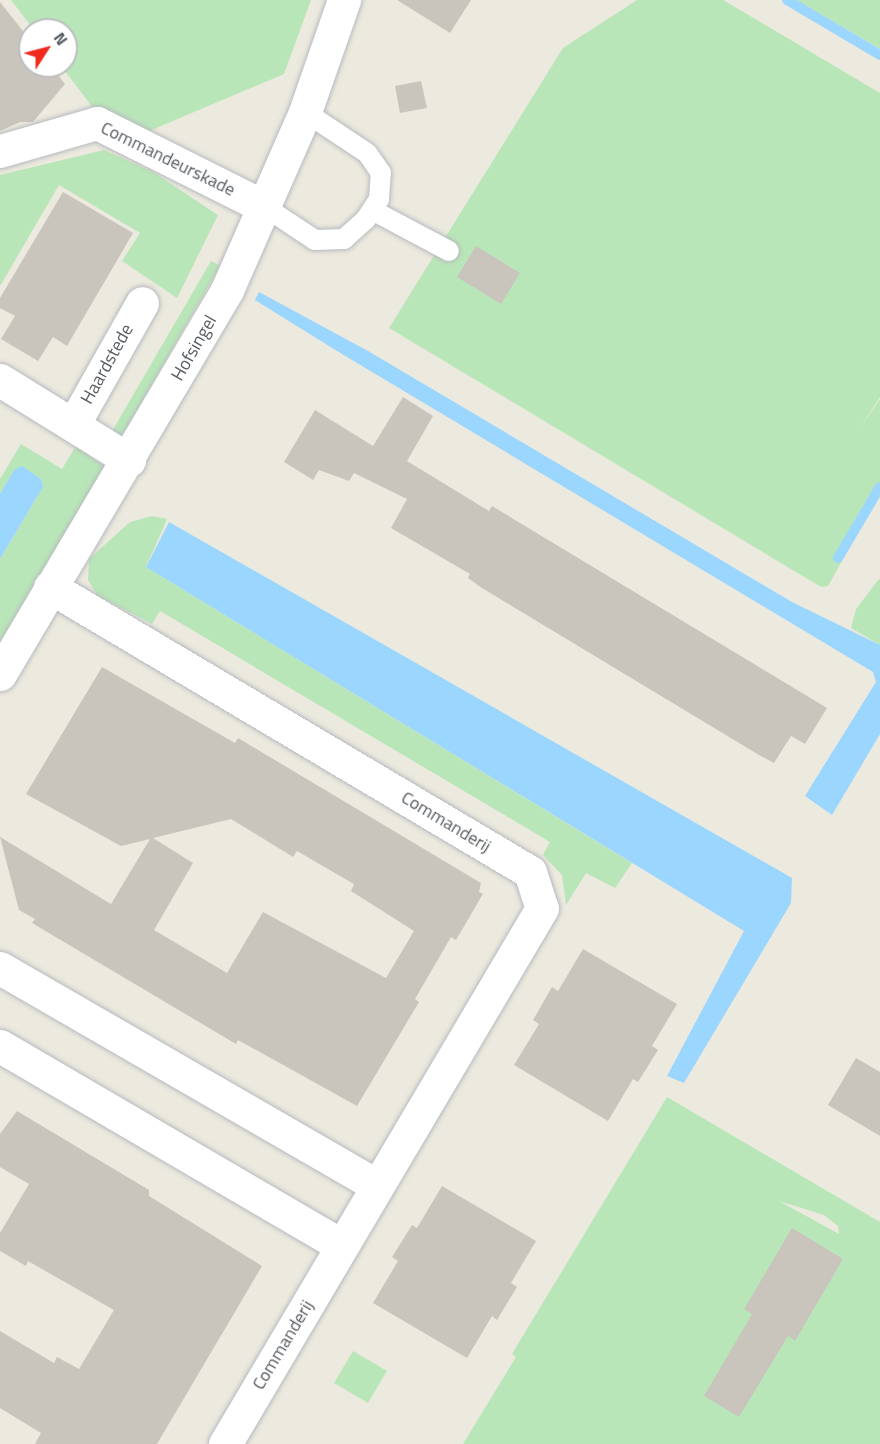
<!DOCTYPE html>
<html>
<head>
<meta charset="utf-8">
<style>
	body { margin:0 }
	#map { position:relative; width:880px; height:1444px; overflow:hidden; background:#ece9de; font-family:"Titillium Web",sans-serif }
	div>[style] { position:absolute }
	.green>* { inset:0; background:#b9e6b8 }
	.water>* { inset:0; background:#9bd6ff }
	.stream>* { height:10px; margin:-5px; padding:0 5px; transform-origin:5px; border-radius:5px; background:#9bd6ff }
	.building>* { inset:0; background:#c9c5bd }
	.roads { filter:drop-shadow(0 0 2px #b6babf) drop-shadow(0 0 2px #b6babf) }
	.service>* { height:20px; margin:-10px; padding:0 10px; transform-origin:10px; border-radius:10px; background:#fff }
	.minor>* { height:33px; margin:-16.5px; padding:0 16.5px; transform-origin:16.5px; border-radius:16.5px; background:#fff }
	.tertiary>* { height:33px; margin:-16.5px; padding:0 16.5px; transform-origin:16.5px; border-radius:16.5px; background:#fff }
	span { translate:-50% -50%; white-space:nowrap; text-align:center; line-height:1.15; -webkit-text-stroke:6px #fff; paint-order:stroke }
	.street-label { font-size:18px; color:#575c61 }
	.north { position:absolute; left:18px; top:18px; width:60px; height:60px; box-sizing:border-box; background:#fff; border:2px solid #bcbec0; border-radius:50%; rotate:54deg; font-size:16px; font-weight:700; line-height:24px; text-align:center; color:#575c61 }
	.north::after { content:''; display:block; margin:auto; width:21px; height:27px; background:#f12a1e; clip-path:polygon(50% 0,100% 100%,50% 72%,0 100%) }
</style>
</head>
<body>
<div id="map">
	<div class="green">
		<div style="clip-path:polygon(11px 0,311px 0,284px 74px,135px 137px,114px 135px,61px 66px,66px 66px,66px 30px,34px 30px)"></div>
		<div style="clip-path:polygon(637px 0,723px 0,880px 93px,880px 397px,859px 429px,880px 399px,880px 493px,828px 586px,821px 587px,389px 328px,563px 48px)"></div>
		<div style="clip-path:polygon(796px 0,880px 0,880px 49px)"></div>
		<div style="clip-path:polygon(104px 150px,153px 172px,218px 215px,177px 298px,122px 261px,140px 233px,59px 185px,0 286px,0 175px)"></div>
		<div style="clip-path:polygon(211px 261px,220px 266px,121px 438px,111px 433px)"></div>
		<div style="clip-path:polygon(21px 444px,62px 469px,76px 446px,106px 468px,0 646px,0 559px,43px 487px,14px 470px,0 494px,0 479px)"></div>
		<div style="clip-path:polygon(152px 516px,167px 519px,146px 567px,632px 863px,615px 888px,586px 873px,566px 905px,562px 875px,543px 855px,550px 842px,160px 611px,152px 624px,97px 595px,88px 580px,89px 559px,130px 522px)"></div>
		<div style="clip-path:polygon(879px 579px,880px 580px,880px 645px,851px 628px,856px 609px)"></div>
		<div style="clip-path:polygon(evenodd,667px 1097px,880px 1222px,880px 1444px,463px 1444px,516px 1357px,512px 1354px,667px 1097px,779px 1201px,824px 1215px,838px 1226px,839px 1234px,779px 1201px)"></div>
		<div style="clip-path:polygon(353px 1351px,387px 1371px,368px 1403px,334px 1383px)"></div>
	</div>
	<div class="water">
		<div style="clip-path:polygon(259px 292px,368px 351px,792px 602px,880px 645px,880px 734px,832px 815px,805px 796px,876px 682px,873px 672px,337px 351px,255px 300px)"></div>
		<div style="clip-path:polygon(22px 466px,41px 479px,43px 487px,0 559px,0 494px,14px 470px)"></div>
		<div style="clip-path:polygon(169px 522px,792px 878px,791px 903px,684px 1083px,667px 1076px,744px 931px,146px 567px)"></div>
	</div>
	<div class="stream">
		<div style="left:787px;top:0;width:108px;rotate:30.6deg"></div>
		<div style="left:838px;top:558px;width:82px;rotate:-59.4deg"></div>
	</div>
	<div class="building">
		<div style="clip-path:polygon(397px 0,471px 0,450px 33px)"></div>
		<div style="clip-path:polygon(0 2px,30px 40px,30px 66px,51px 66px,65px 84px,33px 122px,20px 122px,0 131px)"></div>
		<div style="clip-path:polygon(421px 81px,427px 108px,400px 113px,395px 86px)"></div>
		<div style="clip-path:polygon(63px 192px,133px 233px,67px 346px,53px 337px,38px 361px,1px 339px,15px 316px,0 308px,0 298px)"></div>
		<div style="clip-path:polygon(476px 246px,520px 273px,501px 304px,457px 277px)"></div>
		<div style="clip-path:polygon(403px 397px,433px 416px,407px 461px,489px 511px,492px 506px,827px 708px,805px 744px,791px 736px,774px 763px,759px 755px,482px 588px,468px 578px,470px 574px,391px 528px,407px 499px,354px 473px,349px 481px,319px 470px,313px 480px,284px 462px,315px 410px,373px 446px)"></div>
		<div style="clip-path:polygon(evenodd,102px 667px,235px 743px,238px 738px,481px 883px,479px 892px,483px 894px,456px 940px,451px 937px,415px 999px,419px 1002px,357px 1106px,238px 1040px,236px 1044px,32px 923px,35px 919px,19px 910px,0 837px,111px 904px,150px 839px,121px 846px,26px 794px,102px 667px,231px 819px,293px 857px,297px 851px,354px 884px,351px 891px,414px 931px,386px 978px,263px 912px,227px 973px,154px 930px,193px 863px,153px 838px,231px 819px)"></div>
		<div style="clip-path:polygon(583px 949px,677px 1004px,652px 1046px,658px 1050px,638px 1082px,633px 1079px,608px 1121px,514px 1065px,539px 1024px,533px 1020px,552px 987px,558px 991px)"></div>
		<div style="clip-path:polygon(856px 1058px,880px 1072px,880px 1136px,828px 1105px)"></div>
		<div style="clip-path:polygon(17px 1111px,149px 1190px,149px 1196px,262px 1266px,157px 1444px,35px 1444px,41px 1433px,0 1408px,0 1331px,54px 1363px,57px 1357px,79px 1369px,114px 1310px,28px 1261px,26px 1266px,0 1251px,0 1233px,29px 1184px,0 1167px,0 1134px)"></div>
		<div style="clip-path:polygon(442px 1186px,536px 1241px,511px 1283px,517px 1287px,497px 1320px,492px 1316px,467px 1358px,373px 1303px,398px 1261px,392px 1257px,412px 1225px,417px 1228px)"></div>
		<div style="clip-path:polygon(792px 1228px,843px 1259px,795px 1341px,788px 1336px,739px 1417px,704px 1396px,752px 1314px,744px 1309px)"></div>
	</div>
	<div class="roads">
		<div class="service">
			<div style="left:265px;top:207px;width:60px;rotate:33.4deg"></div>
			<div style="left:315px;top:240px;width:29px;rotate:-2deg"></div>
			<div style="left:344px;top:239px;width:30px;rotate:-42deg"></div>
			<div style="left:366px;top:219px;width:24px;rotate:-57deg"></div>
			<div style="left:379px;top:199px;width:26px;rotate:-86deg"></div>
			<div style="left:381px;top:173px;width:24px;rotate:-125deg"></div>
			<div style="left:367px;top:153px;width:74px;rotate:-146.5deg"></div>
			<div style="left:372px;top:210px;width:87px;rotate:28deg"></div>
		</div>
		<div class="minor">
			<div style="left:0;top:151px;width:101px;rotate:-16.1deg"></div>
			<div style="left:97px;top:123px;width:188px;rotate:26.6deg"></div>
			<div style="left:0;top:380px;width:152px;rotate:31.8deg"></div>
			<div style="left:73px;top:425px;width:140px;rotate:-60.5deg"></div>
			<div style="left:50px;top:587px;width:558px;rotate:30.7deg"></div>
			<div style="left:530px;top:872px;width:38px;rotate:72deg"></div>
			<div style="left:542px;top:908px;width:623px;rotate:120.6deg"></div>
			<div style="left:0;top:968px;width:435px;rotate:30deg"></div>
			<div style="left:0;top:1046px;width:396px;rotate:30.3deg"></div>
		</div>
		<div class="tertiary">
			<div style="left:0;top:674px;width:446px;rotate:-59.4deg"></div>
			<div style="left:227px;top:290px;width:194px;rotate:-66.3deg"></div>
			<div style="left:305px;top:112px;width:119px;rotate:-70.8deg"></div>
		</div>
	</div>
	<div class="street-label">
		<span style="left:168px;top:159px;rotate:26deg">Commandeurskade</span>
		<span style="left:194px;top:348px;rotate:-60deg">Hofsingel</span>
		<span style="left:107px;top:364px;rotate:-61deg">Haardstede</span>
		<span style="left:446px;top:822px;rotate:31deg">Commanderij</span>
		<span style="left:283px;top:1345px;rotate:-59deg">Commanderij</span>
	</div>
	<div class="north">N</div>
</div>
</body>
</html>
